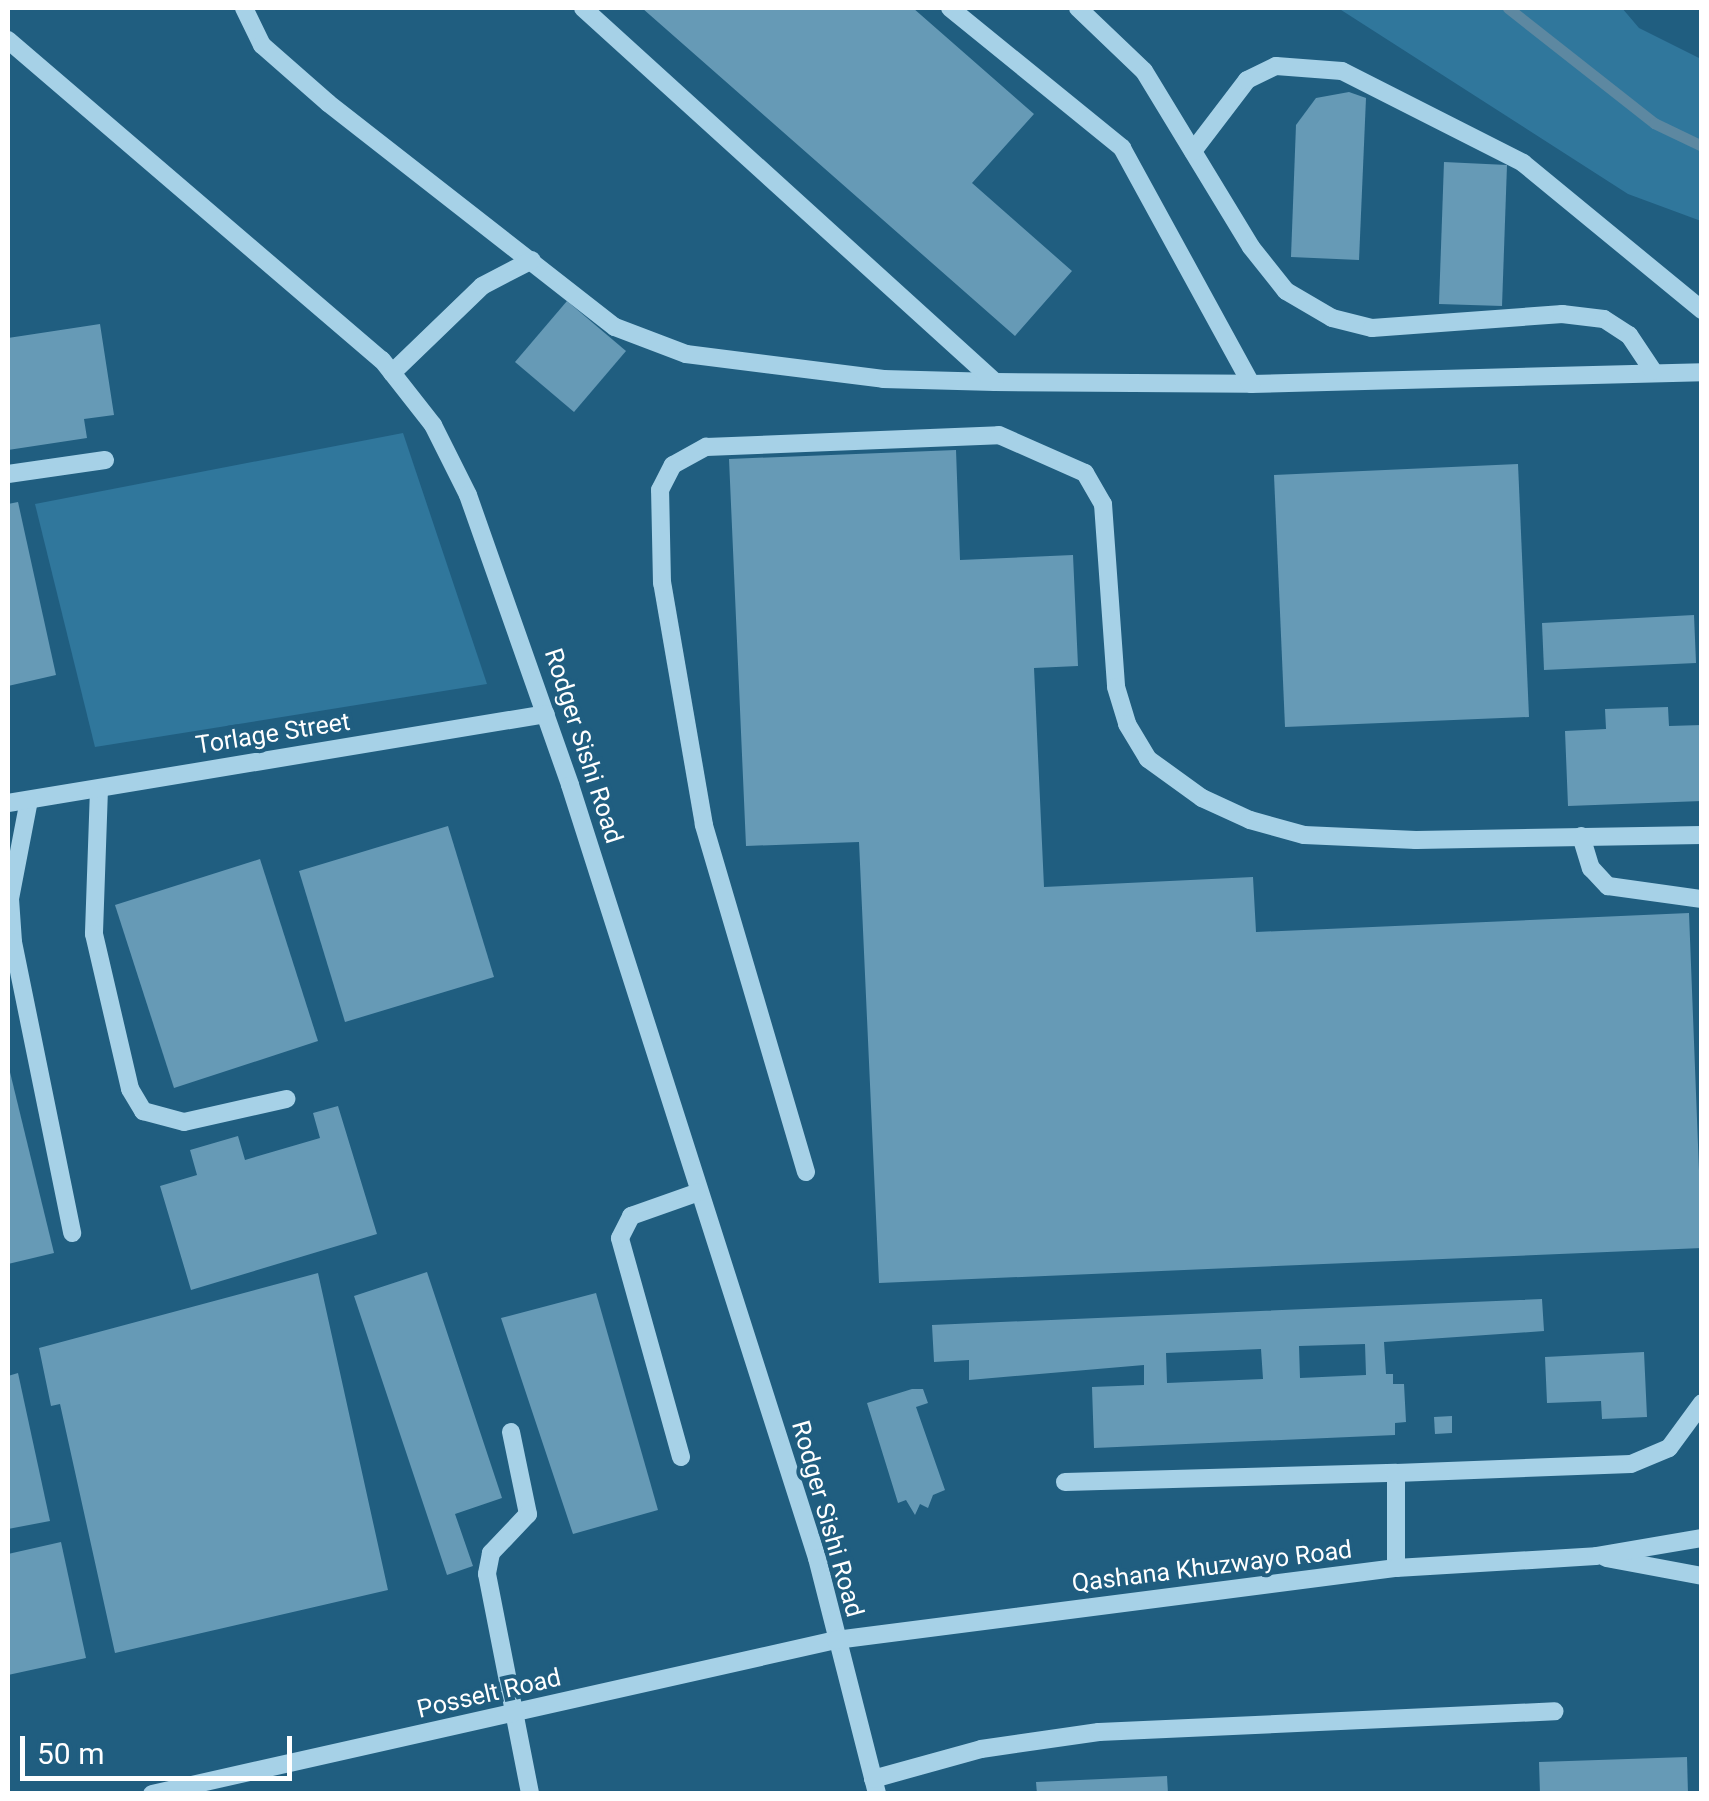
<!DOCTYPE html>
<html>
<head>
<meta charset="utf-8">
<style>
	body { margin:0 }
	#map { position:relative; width:1709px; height:1801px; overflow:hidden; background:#205e80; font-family:Roboto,sans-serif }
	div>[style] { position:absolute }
	.green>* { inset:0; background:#30779c }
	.stream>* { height:11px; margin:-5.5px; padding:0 5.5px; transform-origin:5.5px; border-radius:5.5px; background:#5d88a1 }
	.building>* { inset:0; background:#669ab6 }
	.minor>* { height:18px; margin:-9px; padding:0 9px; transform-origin:9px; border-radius:9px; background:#a6d1e7 }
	span { translate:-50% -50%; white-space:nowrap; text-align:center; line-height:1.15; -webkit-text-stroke:8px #205e80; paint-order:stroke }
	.street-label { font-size:25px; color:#fff }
	.frame { position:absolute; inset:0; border:10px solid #fff; pointer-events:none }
	.scale { position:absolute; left:20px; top:1736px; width:272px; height:45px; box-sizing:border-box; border:5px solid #fff; border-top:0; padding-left:12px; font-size:30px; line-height:35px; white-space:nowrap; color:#fff; -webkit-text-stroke:8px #205e80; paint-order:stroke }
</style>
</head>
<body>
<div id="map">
	<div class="green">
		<div style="clip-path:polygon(1338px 8px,1622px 8px,1639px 28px,1701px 59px,1701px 221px,1628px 194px)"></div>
		<div style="clip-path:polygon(403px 433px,487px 684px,95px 747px,35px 504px)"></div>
	</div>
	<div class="stream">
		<div style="left:1508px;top:8px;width:186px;rotate:38.2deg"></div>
		<div style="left:1654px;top:123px;width:53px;rotate:25.6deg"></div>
	</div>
	<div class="building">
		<div style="clip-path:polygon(642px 8px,913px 8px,1034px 114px,972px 183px,1072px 271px,1015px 336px)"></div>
		<div style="clip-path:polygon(1349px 92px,1366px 98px,1359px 260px,1291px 257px,1296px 125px,1316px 98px)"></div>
		<div style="clip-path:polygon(1444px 162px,1507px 165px,1502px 306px,1439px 304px)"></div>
		<div style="clip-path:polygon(567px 301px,626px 351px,574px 412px,515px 362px)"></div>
		<div style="clip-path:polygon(100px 324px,114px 415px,84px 419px,87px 438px,8px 450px,8px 338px)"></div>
		<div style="clip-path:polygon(956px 450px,960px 560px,1073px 555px,1078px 666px,1034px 668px,1044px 887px,1253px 877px,1256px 932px,1689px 913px,1702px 1248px,879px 1283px,859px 842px,746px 846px,729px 459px)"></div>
		<div style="clip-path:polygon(1518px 464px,1529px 717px,1285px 727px,1274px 475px)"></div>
		<div style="clip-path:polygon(18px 502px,56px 675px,8px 686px,8px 504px)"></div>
		<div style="clip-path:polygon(1694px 615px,1696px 663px,1544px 670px,1542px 623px)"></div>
		<div style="clip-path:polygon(1668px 707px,1669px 726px,1702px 725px,1702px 801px,1568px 806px,1565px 731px,1606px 729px,1605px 709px)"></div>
		<div style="clip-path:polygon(448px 826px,494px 977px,345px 1022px,299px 871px)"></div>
		<div style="clip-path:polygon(260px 859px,318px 1041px,174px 1088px,115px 905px)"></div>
		<div style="clip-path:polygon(8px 1064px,54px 1253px,8px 1264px)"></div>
		<div style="clip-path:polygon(338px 1106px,377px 1234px,191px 1290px,160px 1186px,197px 1175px,190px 1150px,238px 1136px,245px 1160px,320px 1138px,313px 1113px)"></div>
		<div style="clip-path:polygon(427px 1272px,502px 1498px,455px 1514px,473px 1566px,447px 1575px,354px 1296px)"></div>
		<div style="clip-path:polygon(318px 1273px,388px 1590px,115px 1653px,60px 1404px,51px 1406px,39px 1348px)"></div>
		<div style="clip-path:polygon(596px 1293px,658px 1510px,573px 1534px,501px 1318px)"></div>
		<div style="clip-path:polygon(evenodd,1542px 1299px,1544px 1331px,1384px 1342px,1386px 1374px,1393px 1374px,1393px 1384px,1404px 1384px,1406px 1422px,1395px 1423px,1395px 1435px,1094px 1448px,1092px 1387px,1144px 1385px,1144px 1365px,969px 1380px,969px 1360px,934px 1362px,932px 1325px,1542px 1299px,1365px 1344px,1366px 1375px,1300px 1378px,1299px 1346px,1365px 1344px,1542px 1299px,1261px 1349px,1263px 1379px,1167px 1383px,1166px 1353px,1261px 1349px)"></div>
		<div style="clip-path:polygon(1644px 1352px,1647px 1417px,1602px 1419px,1601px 1401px,1547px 1403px,1545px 1357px)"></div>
		<div style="clip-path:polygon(18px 1373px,50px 1521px,8px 1529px,8px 1376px)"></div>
		<div style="clip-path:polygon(912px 1389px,923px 1389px,928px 1403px,916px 1407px,945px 1490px,933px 1495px,928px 1508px,920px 1504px,915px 1515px,906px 1500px,898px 1503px,867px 1403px)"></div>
		<div style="clip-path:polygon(1452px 1416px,1452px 1433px,1435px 1434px,1434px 1417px)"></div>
		<div style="clip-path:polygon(61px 1542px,86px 1658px,8px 1675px,8px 1554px)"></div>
		<div style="clip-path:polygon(1687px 1757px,1688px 1794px,1540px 1794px,1539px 1762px)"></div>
		<div style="clip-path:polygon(1167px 1776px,1168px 1794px,1037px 1794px,1036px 1782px)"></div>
	</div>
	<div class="minor">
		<div style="left:244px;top:8px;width:41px;rotate:64.1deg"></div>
		<div style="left:262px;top:45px;width:88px;rotate:41.3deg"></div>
		<div style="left:328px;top:103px;width:364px;rotate:38deg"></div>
		<div style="left:615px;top:327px;width:76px;rotate:20.8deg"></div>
		<div style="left:686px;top:354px;width:199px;rotate:7.2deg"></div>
		<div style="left:883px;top:379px;width:112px;rotate:1.5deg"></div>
		<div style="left:995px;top:382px;width:256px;rotate:0.4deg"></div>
		<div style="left:1251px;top:384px;width:451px;rotate:-1.5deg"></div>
		<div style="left:583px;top:8px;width:556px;rotate:42.23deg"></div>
		<div style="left:950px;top:8px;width:222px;rotate:39.1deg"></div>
		<div style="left:1122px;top:148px;width:269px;rotate:61.3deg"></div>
		<div style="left:1078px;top:8px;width:91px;rotate:43.7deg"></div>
		<div style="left:1144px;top:71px;width:206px;rotate:58.7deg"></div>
		<div style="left:1251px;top:247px;width:56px;rotate:51.5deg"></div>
		<div style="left:1286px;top:291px;width:53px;rotate:30.4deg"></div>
		<div style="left:1332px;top:318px;width:41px;rotate:14deg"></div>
		<div style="left:1372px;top:328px;width:191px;rotate:-4.2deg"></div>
		<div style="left:1562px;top:314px;width:42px;rotate:6.8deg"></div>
		<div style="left:1604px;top:319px;width:30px;rotate:33deg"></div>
		<div style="left:1629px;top:335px;width:43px;rotate:56.3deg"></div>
		<div style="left:8px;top:40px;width:492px;rotate:40.6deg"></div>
		<div style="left:382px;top:360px;width:83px;rotate:51.9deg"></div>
		<div style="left:433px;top:425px;width:78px;rotate:63.4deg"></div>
		<div style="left:468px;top:495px;width:307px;rotate:70.6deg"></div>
		<div style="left:570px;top:785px;width:812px;rotate:72.28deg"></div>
		<div style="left:817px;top:1558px;width:244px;rotate:75.7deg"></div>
		<div style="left:1193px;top:151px;width:89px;rotate:-52.7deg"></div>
		<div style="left:1247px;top:80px;width:32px;rotate:-26deg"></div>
		<div style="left:1276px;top:66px;width:66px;rotate:4.3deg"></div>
		<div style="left:1342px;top:71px;width:203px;rotate:26.9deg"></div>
		<div style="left:1523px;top:163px;width:232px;rotate:39.4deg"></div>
		<div style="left:392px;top:373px;width:125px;rotate:-44deg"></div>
		<div style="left:482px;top:286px;width:56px;rotate:-27.5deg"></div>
		<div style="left:8px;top:474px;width:98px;rotate:-8.2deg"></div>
		<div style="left:99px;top:789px;width:145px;rotate:92deg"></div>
		<div style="left:94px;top:934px;width:159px;rotate:76.9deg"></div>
		<div style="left:130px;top:1089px;width:26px;rotate:59deg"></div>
		<div style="left:143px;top:1111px;width:42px;rotate:15deg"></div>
		<div style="left:184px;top:1122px;width:105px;rotate:-12.7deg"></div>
		<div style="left:29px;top:800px;width:101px;rotate:100.9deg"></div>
		<div style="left:10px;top:899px;width:43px;rotate:86deg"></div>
		<div style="left:13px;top:942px;width:297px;rotate:78.5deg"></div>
		<div style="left:8px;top:803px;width:545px;rotate:-9.39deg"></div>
		<div style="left:1581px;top:836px;width:34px;rotate:73deg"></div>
		<div style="left:1591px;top:868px;width:25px;rotate:47deg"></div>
		<div style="left:1608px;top:886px;width:95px;rotate:7.9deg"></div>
		<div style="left:806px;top:1172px;width:362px;rotate:-106.4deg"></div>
		<div style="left:704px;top:825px;width:246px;rotate:-99.8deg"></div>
		<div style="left:662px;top:583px;width:93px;rotate:-91.2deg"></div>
		<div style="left:660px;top:490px;width:28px;rotate:-63deg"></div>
		<div style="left:673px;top:465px;width:38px;rotate:-29deg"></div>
		<div style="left:706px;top:447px;width:293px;rotate:-2.3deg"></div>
		<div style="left:999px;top:435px;width:94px;rotate:23.8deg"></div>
		<div style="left:1085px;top:473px;width:36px;rotate:60deg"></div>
		<div style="left:1103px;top:504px;width:183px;rotate:85.9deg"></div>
		<div style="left:1116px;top:687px;width:39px;rotate:73deg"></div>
		<div style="left:1127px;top:724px;width:41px;rotate:59deg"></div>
		<div style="left:1148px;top:759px;width:67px;rotate:35.8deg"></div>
		<div style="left:1202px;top:798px;width:53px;rotate:24.6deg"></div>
		<div style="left:1250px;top:820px;width:56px;rotate:15.5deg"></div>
		<div style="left:1304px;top:835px;width:112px;rotate:2.6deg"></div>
		<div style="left:1416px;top:840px;width:286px;rotate:-1deg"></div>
		<div style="left:511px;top:1432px;width:84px;rotate:78.3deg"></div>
		<div style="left:528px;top:1514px;width:54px;rotate:133.5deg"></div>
		<div style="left:491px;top:1553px;width:21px;rotate:101deg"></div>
		<div style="left:487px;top:1574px;width:224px;rotate:78.9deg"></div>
		<div style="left:681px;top:1457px;width:227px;rotate:-105.6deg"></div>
		<div style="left:620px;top:1238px;width:25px;rotate:-63deg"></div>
		<div style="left:631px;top:1216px;width:72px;rotate:-19.4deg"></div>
		<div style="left:1065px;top:1482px;width:331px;rotate:-1.6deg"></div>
		<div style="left:1606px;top:1558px;width:98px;rotate:10.6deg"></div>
		<div style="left:1396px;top:1568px;width:95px;rotate:-90deg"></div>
		<div style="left:1396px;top:1473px;width:235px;rotate:-2.2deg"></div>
		<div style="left:1631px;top:1464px;width:41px;rotate:-22.8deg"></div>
		<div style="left:1669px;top:1448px;width:56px;rotate:-53.7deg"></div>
		<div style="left:873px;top:1779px;width:112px;rotate:-15.5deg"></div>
		<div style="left:981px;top:1749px;width:119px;rotate:-8.2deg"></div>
		<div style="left:1099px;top:1732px;width:456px;rotate:-2.6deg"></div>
		<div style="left:152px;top:1794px;width:701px;rotate:-12.69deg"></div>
		<div style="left:836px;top:1640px;width:565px;rotate:-7.33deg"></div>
		<div style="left:1396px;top:1568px;width:200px;rotate:-3.4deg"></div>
		<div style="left:1596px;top:1556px;width:108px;rotate:-9.6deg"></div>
	</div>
	<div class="street-label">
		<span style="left:273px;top:734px;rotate:-9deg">Torlage Street</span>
		<span style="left:583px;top:746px;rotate:72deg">Rodger Sishi Road</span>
		<span style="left:827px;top:1519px;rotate:74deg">Rodger Sishi Road</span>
		<span style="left:1212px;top:1567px;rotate:-7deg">Qashana Khuzwayo Road</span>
		<span style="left:489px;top:1694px;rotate:-13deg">Posselt Road</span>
	</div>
	<div class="frame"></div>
	<div class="scale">50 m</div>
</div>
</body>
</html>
